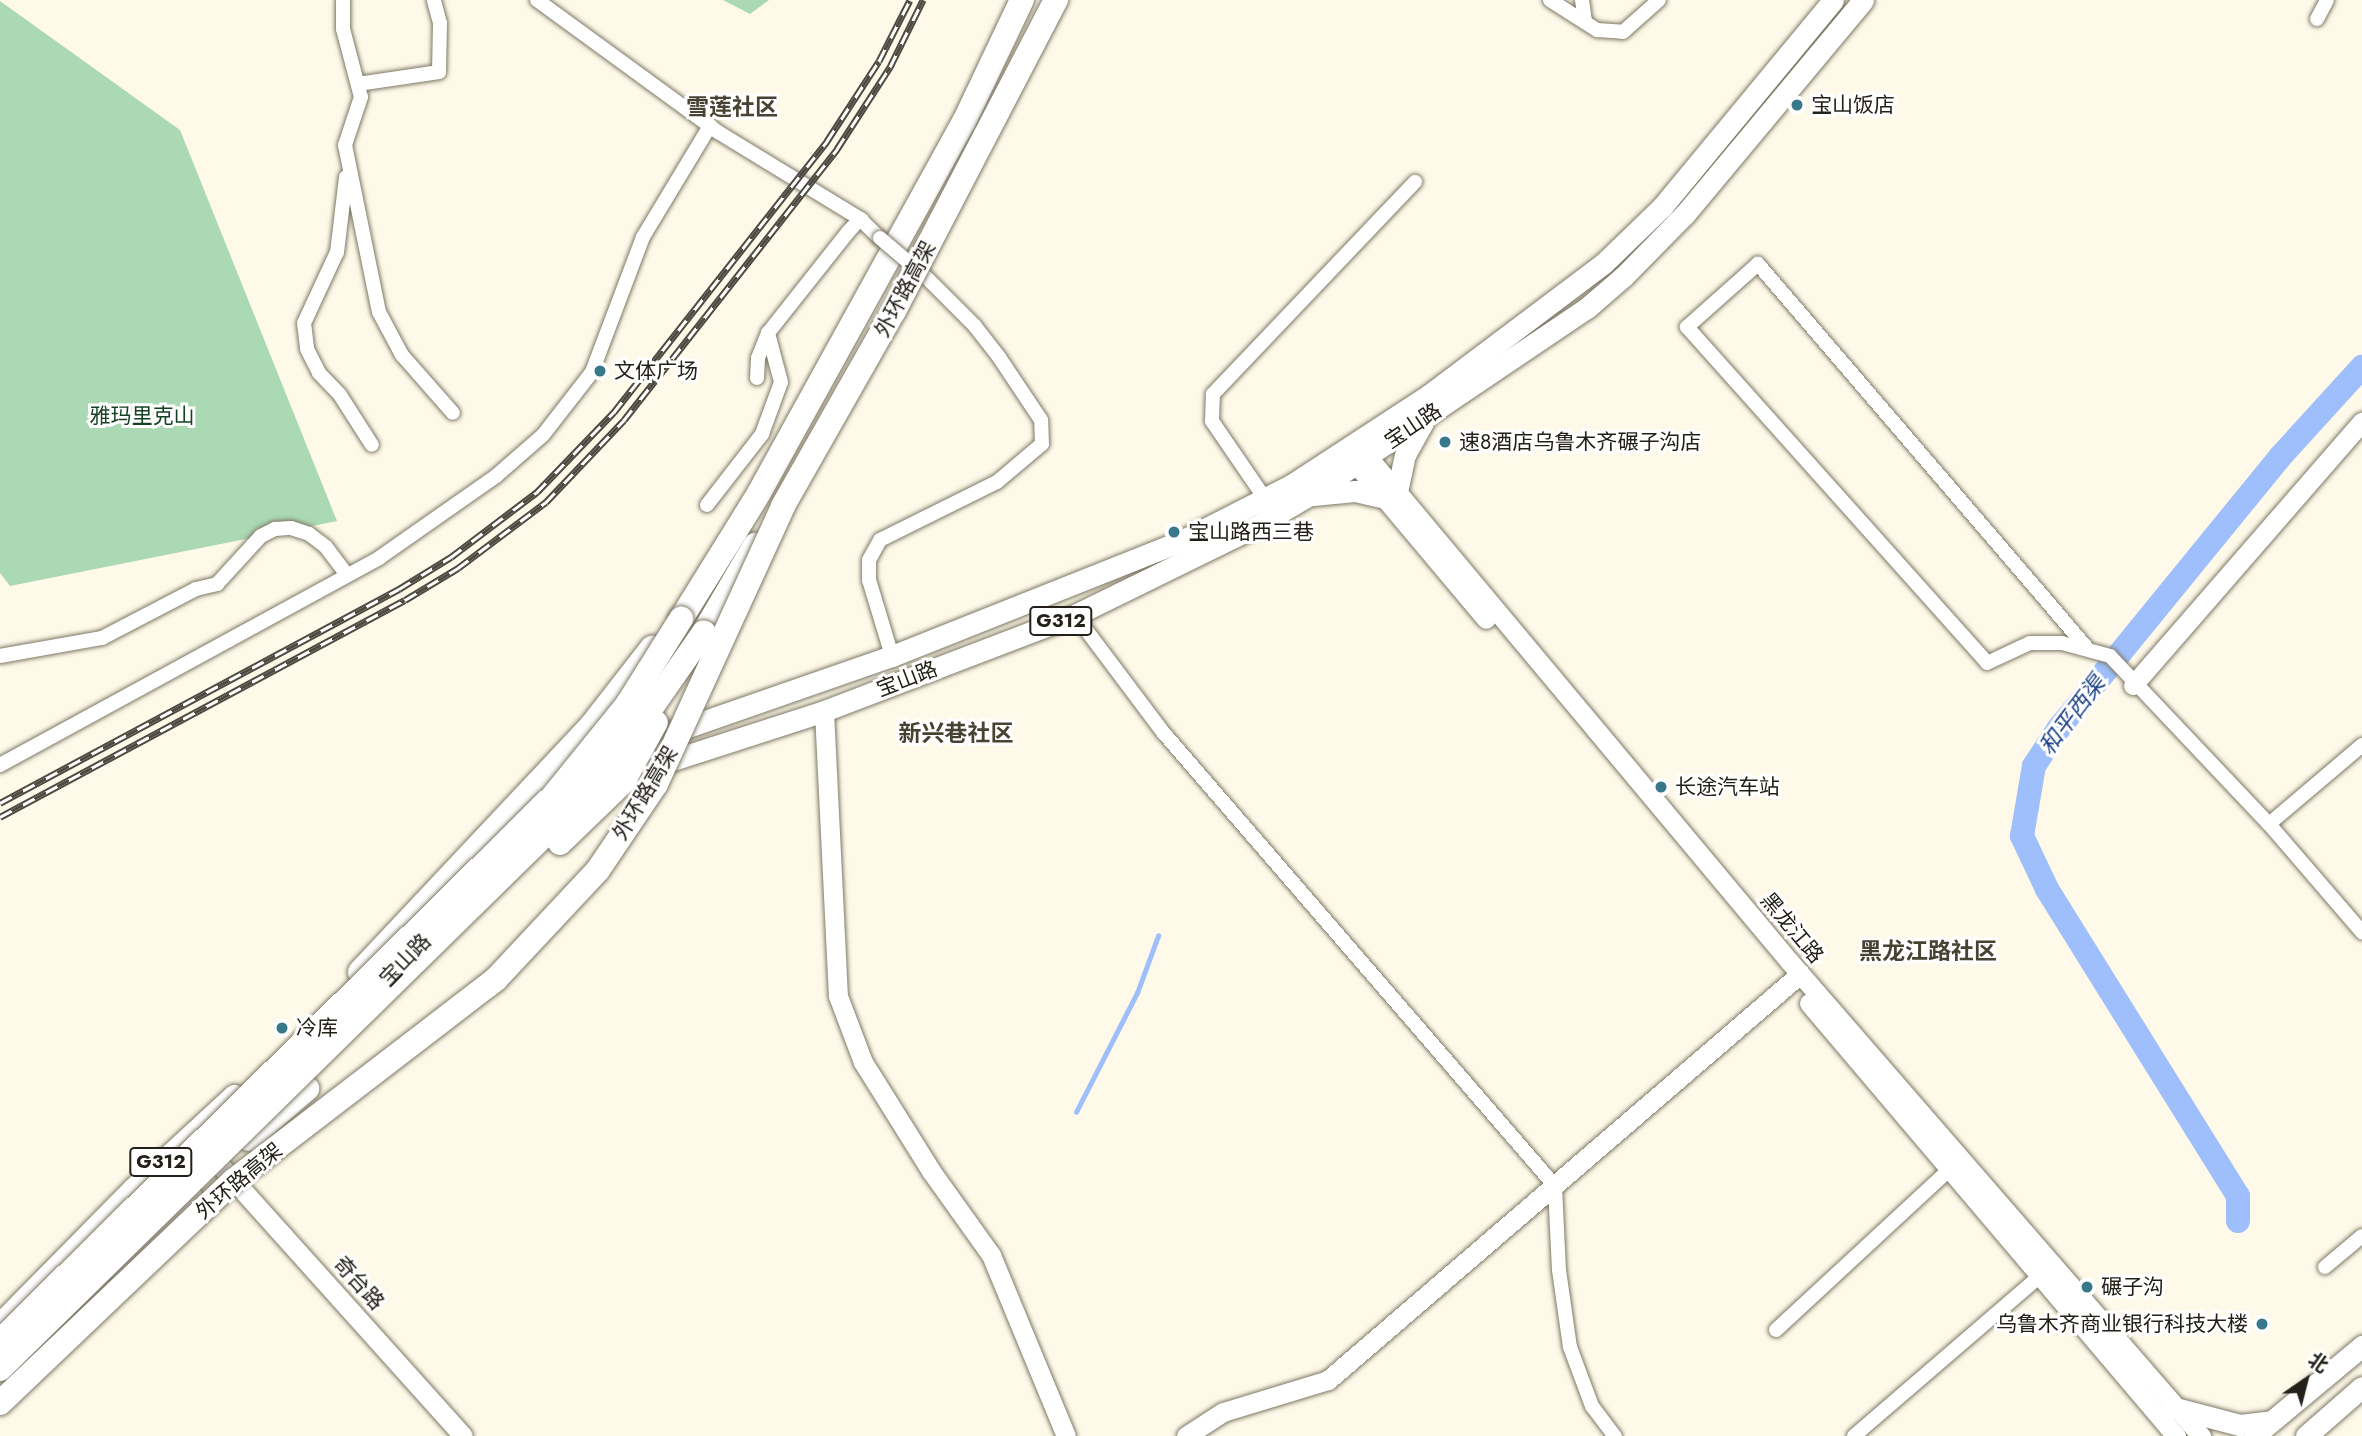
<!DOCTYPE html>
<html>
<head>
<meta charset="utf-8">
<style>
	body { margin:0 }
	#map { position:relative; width:2362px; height:1436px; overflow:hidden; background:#fef9e8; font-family:Jost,"Noto Sans SC",sans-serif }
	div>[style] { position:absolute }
	.green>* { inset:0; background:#abd9b4 }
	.stream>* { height:4.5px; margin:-2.25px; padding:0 2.25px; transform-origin:2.25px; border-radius:2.25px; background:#9ebffb }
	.river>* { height:24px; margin:-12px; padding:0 12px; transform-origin:12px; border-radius:12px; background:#9ebffb }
	.roads { filter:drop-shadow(0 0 2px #7e7866) drop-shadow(0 0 2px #7e7866) }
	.street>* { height:14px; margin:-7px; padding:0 7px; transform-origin:7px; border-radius:7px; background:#fff }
	.secondary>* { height:19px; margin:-9.5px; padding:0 9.5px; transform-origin:9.5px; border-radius:9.5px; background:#fff }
	.primary>* { height:21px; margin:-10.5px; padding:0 10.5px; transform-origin:10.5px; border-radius:10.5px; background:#fff }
	.highway>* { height:24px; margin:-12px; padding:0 12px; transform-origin:12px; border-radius:12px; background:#fff }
	.rail>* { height:7px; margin-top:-3.5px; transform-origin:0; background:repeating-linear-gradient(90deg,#fff 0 13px,#4d4a41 0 26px); box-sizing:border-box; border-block:2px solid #4d4a41 }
	.bridges { filter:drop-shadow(0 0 2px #7e7866) drop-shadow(0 0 2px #7e7866) }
	.street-bridge>* { height:14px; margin:-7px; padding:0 7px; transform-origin:7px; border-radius:7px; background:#fff }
	.highway-bridge>* { height:24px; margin:-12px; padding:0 12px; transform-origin:12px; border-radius:12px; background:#fff }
	.dots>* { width:19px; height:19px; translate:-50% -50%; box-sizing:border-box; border:4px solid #fff; border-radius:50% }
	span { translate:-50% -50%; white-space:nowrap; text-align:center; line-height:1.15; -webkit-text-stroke:6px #fff; paint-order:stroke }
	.shield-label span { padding:2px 5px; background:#fff; border:2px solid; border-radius:5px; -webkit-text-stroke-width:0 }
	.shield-label { font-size:19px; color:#232019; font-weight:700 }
	.poi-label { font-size:21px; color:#232019 }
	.left { translate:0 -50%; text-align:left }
	.right { translate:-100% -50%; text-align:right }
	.street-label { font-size:21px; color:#232019 }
	.park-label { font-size:21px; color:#154223 }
	.neighbourhood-label { font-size:23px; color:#484232; font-weight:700 }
	.water-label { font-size:23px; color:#1e4286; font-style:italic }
	.north { position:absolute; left:2271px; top:1345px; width:70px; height:70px; -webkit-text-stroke:5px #fff; paint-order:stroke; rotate:35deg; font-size:19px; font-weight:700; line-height:28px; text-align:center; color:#232019 }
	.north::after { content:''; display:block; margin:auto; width:24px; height:32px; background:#232019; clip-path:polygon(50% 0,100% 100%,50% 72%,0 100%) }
</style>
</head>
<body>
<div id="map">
	<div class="green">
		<div style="clip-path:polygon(723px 0,769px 0,750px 14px)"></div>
		<div style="clip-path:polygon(0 1px,180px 130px,337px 521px,10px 586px,0 573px)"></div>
	</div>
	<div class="stream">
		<div style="left:1076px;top:1112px;width:134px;rotate:-62.9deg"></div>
		<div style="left:1137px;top:993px;width:61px;rotate:-69.8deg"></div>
	</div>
	<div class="river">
		<div style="left:2238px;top:1221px;width:25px;rotate:-90deg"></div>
		<div style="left:2238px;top:1196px;width:362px;rotate:-121.9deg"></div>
		<div style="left:2047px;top:889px;width:59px;rotate:-115.3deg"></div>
		<div style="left:2022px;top:836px;width:71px;rotate:-80.3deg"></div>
		<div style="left:2034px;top:766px;width:45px;rotate:-56.7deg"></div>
		<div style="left:2059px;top:728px;width:350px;rotate:-50.8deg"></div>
		<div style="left:2280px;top:457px;width:122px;rotate:-47.7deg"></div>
	</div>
	<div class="roads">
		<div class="street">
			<div style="left:343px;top:0;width:29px;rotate:90deg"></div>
			<div style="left:343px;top:29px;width:70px;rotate:75.2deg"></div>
			<div style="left:361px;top:97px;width:51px;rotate:108.4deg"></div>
			<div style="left:345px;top:145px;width:170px;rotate:78.5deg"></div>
			<div style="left:379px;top:312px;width:49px;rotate:61.9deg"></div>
			<div style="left:402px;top:355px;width:77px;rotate:48.7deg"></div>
			<div style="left:537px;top:0;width:224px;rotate:36.1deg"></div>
			<div style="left:718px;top:132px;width:169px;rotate:31.4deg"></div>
			<div style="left:1550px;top:0;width:56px;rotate:32.6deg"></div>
			<div style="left:1597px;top:30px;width:26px;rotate:4deg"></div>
			<div style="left:1623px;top:32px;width:48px;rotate:-41.6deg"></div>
			<div style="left:1582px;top:0;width:22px;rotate:82deg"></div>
			<div style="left:2317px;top:19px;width:21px;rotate:-62deg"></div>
			<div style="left:358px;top:84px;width:82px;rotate:-8.4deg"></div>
			<div style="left:439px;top:72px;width:49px;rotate:-88.8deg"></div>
			<div style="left:440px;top:23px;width:24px;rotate:-105deg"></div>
			<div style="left:346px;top:177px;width:76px;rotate:96.8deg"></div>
			<div style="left:337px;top:252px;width:78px;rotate:114.9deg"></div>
			<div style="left:304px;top:323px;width:26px;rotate:83deg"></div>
			<div style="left:307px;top:349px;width:27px;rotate:63deg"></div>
			<div style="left:319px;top:373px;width:30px;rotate:46deg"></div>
			<div style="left:340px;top:395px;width:59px;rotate:57.4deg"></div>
			<div style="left:757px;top:378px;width:20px;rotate:-87deg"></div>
			<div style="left:758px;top:358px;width:27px;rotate:-68deg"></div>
			<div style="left:768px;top:333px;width:129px;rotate:-51.6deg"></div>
			<div style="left:848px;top:232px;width:18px;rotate:-47deg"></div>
			<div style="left:860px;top:219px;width:28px;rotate:44deg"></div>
			<div style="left:1266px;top:500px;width:96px;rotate:-124.4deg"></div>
			<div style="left:1212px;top:421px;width:27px;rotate:-88deg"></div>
			<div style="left:1213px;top:394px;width:293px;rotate:-46.4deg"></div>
			<div style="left:707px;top:505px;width:90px;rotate:-52.2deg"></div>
			<div style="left:762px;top:434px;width:55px;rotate:-69.9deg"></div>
			<div style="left:781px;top:382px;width:51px;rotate:-104.9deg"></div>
			<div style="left:1075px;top:615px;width:145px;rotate:53.1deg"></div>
			<div style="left:1162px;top:731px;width:601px;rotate:49.18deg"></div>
			<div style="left:1555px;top:1186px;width:84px;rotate:87.3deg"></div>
			<div style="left:1559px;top:1270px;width:78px;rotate:81.9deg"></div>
			<div style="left:1570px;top:1347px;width:63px;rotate:69.6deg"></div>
			<div style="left:1592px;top:1406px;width:38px;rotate:53deg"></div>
			<div style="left:2087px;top:648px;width:506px;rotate:-130.59deg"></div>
			<div style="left:1758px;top:264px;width:95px;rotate:138.4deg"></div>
			<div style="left:1687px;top:327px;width:450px;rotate:48.2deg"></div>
			<div style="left:1987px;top:663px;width:47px;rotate:-24.9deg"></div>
			<div style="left:2030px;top:643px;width:32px"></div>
			<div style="left:2062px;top:643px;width:50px;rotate:15.2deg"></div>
			<div style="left:2110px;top:656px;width:231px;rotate:46.6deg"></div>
			<div style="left:2269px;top:824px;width:143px;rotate:49.3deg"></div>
			<div style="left:0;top:656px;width:104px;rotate:-10deg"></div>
			<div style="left:102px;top:638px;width:106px;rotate:-27.5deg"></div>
			<div style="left:196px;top:589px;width:22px;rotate:-13deg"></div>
			<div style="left:217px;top:584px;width:65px;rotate:-47.5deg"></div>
			<div style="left:261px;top:536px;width:16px;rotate:-27deg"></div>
			<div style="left:275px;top:529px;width:16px;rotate:-4deg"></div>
			<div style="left:291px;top:528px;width:19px;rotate:18deg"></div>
			<div style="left:309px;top:534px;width:21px;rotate:37deg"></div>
			<div style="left:326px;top:547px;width:35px;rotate:53deg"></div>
			<div style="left:892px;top:656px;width:79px;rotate:-106.8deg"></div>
			<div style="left:869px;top:580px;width:20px;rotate:-90deg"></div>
			<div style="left:869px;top:560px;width:23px;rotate:-61deg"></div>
			<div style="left:880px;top:540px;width:131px;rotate:-26.4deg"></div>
			<div style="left:997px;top:482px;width:59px;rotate:-40.2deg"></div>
			<div style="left:1042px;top:444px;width:24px;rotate:-92deg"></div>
			<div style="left:1041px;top:420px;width:76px;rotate:-123.7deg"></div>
			<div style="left:999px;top:357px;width:39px;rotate:-128deg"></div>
			<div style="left:975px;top:326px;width:72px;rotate:-135deg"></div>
			<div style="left:0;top:765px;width:432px;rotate:-28.6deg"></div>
			<div style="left:379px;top:558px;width:143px;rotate:-35deg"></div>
			<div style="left:496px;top:476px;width:62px;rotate:-41.1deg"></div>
			<div style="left:543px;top:435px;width:80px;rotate:-52.1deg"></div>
			<div style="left:592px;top:372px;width:144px;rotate:-69.3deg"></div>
			<div style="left:643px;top:237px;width:130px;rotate:-58.9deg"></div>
			<div style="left:2269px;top:824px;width:122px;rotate:-40.3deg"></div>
			<div style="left:2325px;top:1267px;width:48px;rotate:-40deg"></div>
			<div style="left:1776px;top:1330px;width:238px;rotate:-42.8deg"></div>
			<div style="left:1854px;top:1436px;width:247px;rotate:-40.7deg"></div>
		</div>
		<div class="secondary">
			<div style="left:1358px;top:445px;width:672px;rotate:50.13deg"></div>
			<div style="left:1789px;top:961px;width:629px;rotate:49.06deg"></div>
			<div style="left:1345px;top:451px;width:219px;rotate:50deg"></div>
			<div style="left:2133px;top:685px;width:349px;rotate:-49deg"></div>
			<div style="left:824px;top:711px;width:285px;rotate:87.2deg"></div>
			<div style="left:838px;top:996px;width:71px;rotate:69.3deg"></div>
			<div style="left:863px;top:1062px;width:128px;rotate:58deg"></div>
			<div style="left:931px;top:1171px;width:103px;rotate:54.5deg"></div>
			<div style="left:991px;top:1255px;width:196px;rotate:67.5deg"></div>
			<div style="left:1809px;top:1003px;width:568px;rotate:49.72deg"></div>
			<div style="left:219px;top:1164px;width:365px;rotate:48.1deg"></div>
			<div style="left:1186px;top:1436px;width:44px;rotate:-33deg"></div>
			<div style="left:1223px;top:1412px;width:110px;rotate:-16.9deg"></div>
			<div style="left:1328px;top:1380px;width:623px;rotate:-40.7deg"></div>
		</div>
		<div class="primary">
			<div style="left:1397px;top:492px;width:38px;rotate:-78deg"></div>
			<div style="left:1405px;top:455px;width:38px;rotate:-61deg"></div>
			<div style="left:1313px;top:495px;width:42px;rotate:-5.4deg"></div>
			<div style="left:1355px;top:491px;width:31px;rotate:13deg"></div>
			<div style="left:636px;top:745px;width:271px;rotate:-19.2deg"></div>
			<div style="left:892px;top:656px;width:309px;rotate:-21.7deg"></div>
			<div style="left:1179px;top:542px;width:126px;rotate:-27deg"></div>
			<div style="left:1291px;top:485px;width:165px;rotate:-33.1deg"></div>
			<div style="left:1429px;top:395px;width:219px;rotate:-37deg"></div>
			<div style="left:1604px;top:263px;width:81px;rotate:-44deg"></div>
			<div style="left:1662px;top:207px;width:268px;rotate:-50.4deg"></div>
			<div style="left:620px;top:777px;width:214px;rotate:-17.9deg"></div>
			<div style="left:824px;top:711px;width:269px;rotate:-20.9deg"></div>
			<div style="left:1075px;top:615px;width:203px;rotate:-26.1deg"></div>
			<div style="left:1257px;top:526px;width:59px;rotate:-30.5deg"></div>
			<div style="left:1308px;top:496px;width:336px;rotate:-34deg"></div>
			<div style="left:1587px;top:308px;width:49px;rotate:-40.9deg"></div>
			<div style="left:1624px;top:276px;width:87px;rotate:-45.5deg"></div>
			<div style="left:1685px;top:214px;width:278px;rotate:-50.2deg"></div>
			<div style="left:120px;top:1273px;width:105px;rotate:-47.3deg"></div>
			<div style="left:0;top:1323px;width:188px;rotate:-45.4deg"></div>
			<div style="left:132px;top:1189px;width:139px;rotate:-42.7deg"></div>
			<div style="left:2175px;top:1408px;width:67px;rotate:14.7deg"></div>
			<div style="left:2240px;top:1425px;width:32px;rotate:-7deg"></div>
			<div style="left:2254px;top:1436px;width:141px;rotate:-39.8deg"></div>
			<div style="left:2306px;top:1436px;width:74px;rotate:-41.2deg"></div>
		</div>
		<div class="highway">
			<div style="left:681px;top:619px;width:148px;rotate:-58.2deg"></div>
			<div style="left:759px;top:493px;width:424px;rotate:-61.1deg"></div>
			<div style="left:964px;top:122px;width:135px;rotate:-64.6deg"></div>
			<div style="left:704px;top:632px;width:101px;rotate:-59.6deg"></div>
			<div style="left:360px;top:972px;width:339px;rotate:-46.8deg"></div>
			<div style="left:592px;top:725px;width:98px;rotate:-52.1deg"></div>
			<div style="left:249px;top:1139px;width:77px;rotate:-40.8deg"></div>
		</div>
	</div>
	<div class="rail">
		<div style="left:0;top:803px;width:453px;rotate:-28.2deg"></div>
		<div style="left:399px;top:589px;width:61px;rotate:-31.6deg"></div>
		<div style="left:451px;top:557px;width:108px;rotate:-37.1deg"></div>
		<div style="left:537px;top:492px;width:111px;rotate:-46.1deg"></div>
		<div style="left:614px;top:412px;width:345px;rotate:-51.8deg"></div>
		<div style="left:827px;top:141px;width:95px;rotate:-57deg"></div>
		<div style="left:879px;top:61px;width:68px;rotate:-63.1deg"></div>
		<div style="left:0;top:817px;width:459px;rotate:-28.2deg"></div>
		<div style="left:405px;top:600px;width:62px;rotate:-31.1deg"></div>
		<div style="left:458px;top:568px;width:110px;rotate:-36.9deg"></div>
		<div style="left:546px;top:502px;width:113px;rotate:-46.4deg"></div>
		<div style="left:624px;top:420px;width:345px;rotate:-51.8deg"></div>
		<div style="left:837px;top:149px;width:98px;rotate:-57.1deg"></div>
		<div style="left:890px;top:67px;width:75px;rotate:-63.8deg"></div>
	</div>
	<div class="bridges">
		<div class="street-bridge">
			<div style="left:880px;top:238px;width:52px;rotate:40.4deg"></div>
		</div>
		<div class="highway-bridge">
			<div style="left:560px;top:843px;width:88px;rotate:-44.1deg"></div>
			<div style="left:623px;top:782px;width:68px;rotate:-61.2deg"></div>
			<div style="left:0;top:1341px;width:778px;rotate:-44.58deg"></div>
			<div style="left:554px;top:795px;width:116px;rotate:-51deg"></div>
			<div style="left:627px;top:705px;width:102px;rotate:-57.9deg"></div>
			<div style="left:0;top:1369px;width:798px;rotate:-44.44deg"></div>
			<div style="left:570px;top:810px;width:119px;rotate:-51.1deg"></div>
			<div style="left:645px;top:717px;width:103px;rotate:-55.2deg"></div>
			<div style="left:0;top:1403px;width:322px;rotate:-43.6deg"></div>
			<div style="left:233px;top:1181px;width:332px;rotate:-37.5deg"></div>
			<div style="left:496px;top:979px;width:149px;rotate:-46.9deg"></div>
			<div style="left:598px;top:870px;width:104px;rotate:-56deg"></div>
			<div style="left:656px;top:784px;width:306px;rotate:-65.4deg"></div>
			<div style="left:783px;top:506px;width:224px;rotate:-60.4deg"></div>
			<div style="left:894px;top:311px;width:351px;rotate:-62.5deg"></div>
		</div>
	</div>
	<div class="dots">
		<div style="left:1797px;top:105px;background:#37788b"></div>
		<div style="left:600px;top:371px;background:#37788b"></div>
		<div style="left:1445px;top:442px;background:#37788b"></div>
		<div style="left:1174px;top:532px;background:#37788b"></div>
		<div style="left:1661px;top:787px;background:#37788b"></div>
		<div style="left:282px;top:1028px;background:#37788b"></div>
		<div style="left:2087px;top:1287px;background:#37788b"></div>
		<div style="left:2262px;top:1324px;background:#37788b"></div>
	</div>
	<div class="shield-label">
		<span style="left:1061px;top:621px">G312</span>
		<span style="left:161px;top:1162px">G312</span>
	</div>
	<div class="poi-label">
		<span class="left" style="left:1811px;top:105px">宝山饭店</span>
		<span class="left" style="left:614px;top:371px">文体广场</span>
		<span class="left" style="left:1459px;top:442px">速8酒店乌鲁木齐碾子沟店</span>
		<span class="left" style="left:1188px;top:532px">宝山路西三巷</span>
		<span class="left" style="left:1675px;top:787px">长途汽车站</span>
		<span class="left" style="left:296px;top:1028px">冷库</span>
		<span class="left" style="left:2101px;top:1287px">碾子沟</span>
		<span class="right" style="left:2248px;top:1324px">乌鲁木齐商业银行科技大楼</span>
	</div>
	<div class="street-label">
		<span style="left:905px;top:289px;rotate:-62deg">外环路高架</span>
		<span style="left:1413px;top:426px;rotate:-34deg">宝山路</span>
		<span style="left:907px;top:679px;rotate:-21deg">宝山路</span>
		<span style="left:645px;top:793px;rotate:-59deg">外环路高架</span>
		<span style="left:1792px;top:928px;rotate:50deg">黑龙江路</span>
		<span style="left:405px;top:960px;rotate:-46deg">宝山路</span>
		<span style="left:239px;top:1181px;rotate:-40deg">外环路高架</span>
		<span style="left:359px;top:1283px;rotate:48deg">奇台路</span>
	</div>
	<div class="park-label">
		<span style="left:142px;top:416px">雅玛里克山</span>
	</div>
	<div class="neighbourhood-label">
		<span style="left:732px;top:107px">雪莲社区</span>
		<span style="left:956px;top:733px">新兴巷社区</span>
		<span style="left:1928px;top:951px">黑龙江路社区</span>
	</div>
	<div class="water-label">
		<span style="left:2072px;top:715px;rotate:-53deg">和平西渠</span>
	</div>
	<div class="north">北</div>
</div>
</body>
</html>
